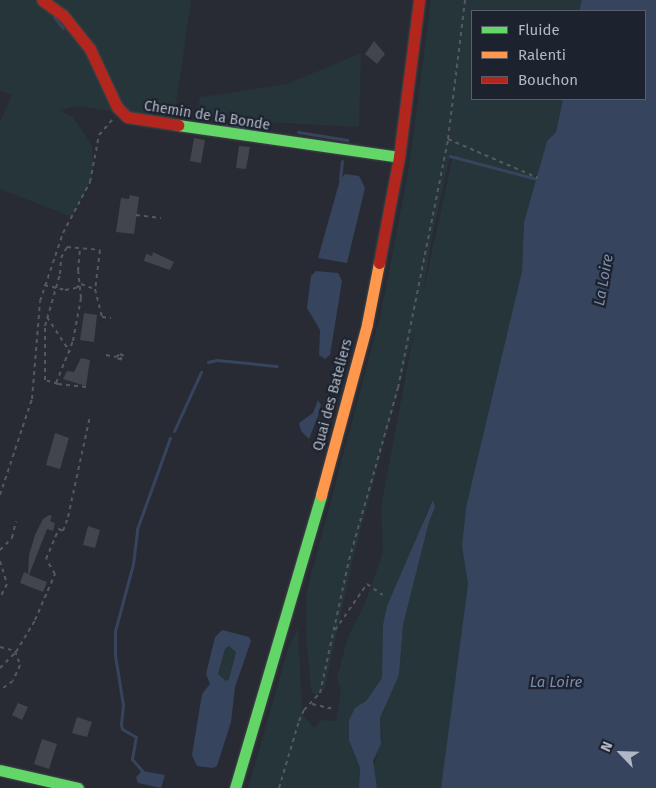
<!DOCTYPE html>
<html>
<head>
<meta charset="utf-8">
<style>
	body { margin:0 }
	#map { position:relative; width:656px; height:788px; overflow:hidden; background:#282b33; font-family:"Fira Sans",sans-serif }
	div>[style] { position:absolute }
	.green>* { inset:0; background:#263539 }
	.water>* { inset:0; background:#37445d }
	.stream>* { height:3px; margin:-1.5px; padding:0 1.5px; transform-origin:1.5px; border-radius:1.5px; background:#37445d }
	.building>* { inset:0; background:#42454c }
	.path>* { height:2px; margin-top:-1px; transform-origin:0; background:repeating-linear-gradient(90deg,#55595f 0 4px,transparent 0 8px) }
	.roads { filter:drop-shadow(0 0 1px #44464c) drop-shadow(0 0 1px #44464c) }
	.fast>* { height:11px; margin:-5.5px; padding:0 5.5px; transform-origin:5.5px; border-radius:5.5px; background:#63d668 }
	.slow>* { height:11px; margin:-5.5px; padding:0 5.5px; transform-origin:5.5px; border-radius:5.5px; background:#ff974d }
	.jam>* { height:11px; margin:-5.5px; padding:0 5.5px; transform-origin:5.5px; border-radius:5.5px; background:#b3261e }
	span { translate:-50% -50%; white-space:nowrap; text-align:center; line-height:1.15; -webkit-text-stroke:4.5px #1c222e; paint-order:stroke }
	.street-label { font-size:14px; color:#b1b7c5 }
	.water-label { font-size:15px; color:#7c8cab; font-style:italic }
	.legend { position:absolute; left:471px; top:10px; width:175px; height:90px; box-sizing:border-box; background:#1c222e; border:1px solid #585e6a; margin:0; padding:6px 9px; list-style:none; font-size:15px; color:#b1b7c5 }
	.legend li { display:flex; align-items:center; gap:10px; height:25px }
	.legend b { width:25px; border:1px solid #585e6a }
	.north { position:absolute; left:596px; top:728px; width:50px; height:50px; -webkit-text-stroke:4px #1c222e; paint-order:stroke; rotate:294deg; font-size:14px; font-weight:700; line-height:20px; text-align:center; color:#b1b7c5 }
	.north::after { content:''; display:block; margin:auto; width:18px; height:22px; background:#b1b7c5; clip-path:polygon(50% 0,100% 100%,50% 72%,0 100%) }
</style>
</head>
<body>
<div id="map">
	<div class="green">
		<div style="clip-path:polygon(0 0,42px 0,63px 15px,121px 112px,77px 106px,59px 110px,73px 117px,92px 146px,93px 168px,90px 182px,72px 217px,0 189px,0 122px,12px 95px,0 91px)"></div>
		<div style="clip-path:polygon(50px 0,191px 0,174px 120px,135px 114px,120px 104px)"></div>
		<div style="clip-path:polygon(evenodd,431px 0,582px 0,579px 11px,472px 11px,472px 99px,563px 99px,556px 132px,547px 141px,524px 222px,522px 271px,466px 507px,462px 546px,468px 584px,441px 788px,377px 788px,373px 768px,382px 737px,380px 718px,399px 675px,403px 625px,429px 522px,435px 507px,427px 511px,411px 557px,382px 668px,382px 678px,366px 701px,355px 708px,355px 756px,360px 768px,359px 788px,248px 788px,289px 646px,298px 628px,302px 714px,314px 728px,322px 720px,336px 721px,341px 690px,337px 678px,348px 637px,366px 601px,383px 552px,381px 507px,415px 327px,353px 559px,325px 687px,322px 693px,314px 694px,311px 689px,307px 647px,306px 594px,381px 313px,409px 167px,431px 0,454px 151px,422px 298px,432px 237px,450px 156px,454px 151px)"></div>
		<div style="clip-path:polygon(361px 53px,359px 127px,196px 118px,200px 97px,287px 84px)"></div>
		<div style="clip-path:polygon(229px 646px,236px 652px,229px 679px,226px 681px,218px 674px,225px 649px)"></div>
	</div>
	<div class="water">
		<div style="clip-path:polygon(582px 0,656px 0,656px 788px,441px 788px,468px 584px,462px 546px,466px 507px,522px 271px,524px 222px,547px 141px,556px 132px,563px 99px,645px 99px,645px 11px,579px 11px)"></div>
		<div style="clip-path:polygon(345px 174px,359px 176px,365px 188px,347px 263px,318px 258px,340px 180px)"></div>
		<div style="clip-path:polygon(316px 271px,338px 273px,342px 281px,330px 355px,325px 359px,319px 355px,320px 330px,307px 308px,311px 276px)"></div>
		<div style="clip-path:polygon(318px 400px,321px 405px,318px 416px,309px 439px,301px 431px,299px 423px,313px 413px)"></div>
		<div style="clip-path:polygon(433px 500px,435px 507px,429px 522px,403px 625px,399px 675px,380px 718px,381px 744px,373px 761px,377px 788px,359px 788px,360px 768px,349px 740px,349px 720px,355px 708px,366px 701px,382px 678px,383px 625px,387px 606px)"></div>
		<div style="clip-path:polygon(evenodd,222px 630px,249px 637px,251px 641px,235px 687px,231px 722px,217px 766px,213px 768px,197px 766px,192px 755px,202px 694px,210px 684px,206px 674px,215px 637px,222px 630px,229px 646px,236px 652px,229px 679px,226px 681px,218px 674px,225px 649px,229px 646px)"></div>
		<div style="clip-path:polygon(142px 771px,165px 775px,161px 788px,138px 783px,136px 777px)"></div>
	</div>
	<div class="stream">
		<div style="left:54px;top:17px;width:14px;rotate:51deg"></div>
		<div style="left:224px;top:125px;width:37px;rotate:8deg"></div>
		<div style="left:298px;top:132px;width:50px;rotate:9.3deg"></div>
		<div style="left:450px;top:156px;width:94px;rotate:14.8deg"></div>
		<div style="left:340px;top:180px;width:19px;rotate:-84deg"></div>
		<div style="left:208px;top:362px;width:9px;rotate:-13deg"></div>
		<div style="left:217px;top:360px;width:60px;rotate:5.7deg"></div>
		<div style="left:174px;top:431px;width:65px;rotate:-65.4deg"></div>
		<div style="left:145px;top:774px;width:20px;rotate:-131deg"></div>
		<div style="left:132px;top:759px;width:22px;rotate:-80deg"></div>
		<div style="left:136px;top:737px;width:16px;rotate:-150deg"></div>
		<div style="left:122px;top:729px;width:5px;rotate:-101deg"></div>
		<div style="left:121px;top:724px;width:19px;rotate:-84deg"></div>
		<div style="left:123px;top:705px;width:51px;rotate:-99.1deg"></div>
		<div style="left:115px;top:655px;width:24px;rotate:-90deg"></div>
		<div style="left:115px;top:631px;width:69px;rotate:-75deg"></div>
		<div style="left:133px;top:564px;width:35px;rotate:-83deg"></div>
		<div style="left:137px;top:529px;width:97px;rotate:-70.1deg"></div>
	</div>
	<div class="building">
		<div style="clip-path:polygon(374px 41px,385px 54px,377px 64px,365px 54px)"></div>
		<div style="clip-path:polygon(194px 138px,205px 140px,201px 163px,190px 161px)"></div>
		<div style="clip-path:polygon(239px 146px,250px 147px,246px 169px,236px 168px)"></div>
		<div style="clip-path:polygon(130px 195px,139px 197px,134px 234px,116px 232px,121px 198px,129px 199px)"></div>
		<div style="clip-path:polygon(153px 252px,174px 262px,170px 270px,144px 261px,146px 254px,152px 256px)"></div>
		<div style="clip-path:polygon(84px 313px,97px 315px,94px 342px,80px 340px)"></div>
		<div style="clip-path:polygon(81px 358px,90px 360px,86px 386px,63px 379px,67px 371px,74px 372px)"></div>
		<div style="clip-path:polygon(55px 433px,69px 438px,60px 469px,46px 465px)"></div>
		<div style="clip-path:polygon(49px 515px,52px 516px,50px 521px,55px 523px,53px 531px,47px 529px,29px 575px,47px 582px,43px 592px,20px 583px,24px 572px,28px 574px,29px 555px,35px 535px,43px 519px)"></div>
		<div style="clip-path:polygon(88px 526px,100px 530px,95px 548px,83px 545px)"></div>
		<div style="clip-path:polygon(18px 703px,28px 707px,22px 720px,12px 715px)"></div>
		<div style="clip-path:polygon(77px 717px,92px 722px,87px 737px,72px 733px)"></div>
		<div style="clip-path:polygon(42px 739px,57px 744px,49px 769px,34px 764px)"></div>
	</div>
	<div class="path">
		<div style="left:448px;top:139px;width:98px;rotate:23.4deg"></div>
		<div style="left:136px;top:215px;width:25px;rotate:7deg"></div>
		<div style="left:44px;top:285px;width:22px;rotate:13deg"></div>
		<div style="left:65px;top:290px;width:11px;rotate:-10deg"></div>
		<div style="left:76px;top:288px;width:6px;rotate:-39deg"></div>
		<div style="left:81px;top:284px;width:15px;rotate:20deg"></div>
		<div style="left:95px;top:289px;width:29px;rotate:76deg"></div>
		<div style="left:102px;top:317px;width:9px;rotate:6deg"></div>
		<div style="left:47px;top:317px;width:42px;rotate:56.7deg"></div>
		<div style="left:106px;top:355px;width:10px;rotate:11deg"></div>
		<div style="left:121px;top:357px;width:3px;rotate:90deg"></div>
		<div style="left:121px;top:360px;width:6px;rotate:-149deg"></div>
		<div style="left:116px;top:357px;width:5px;rotate:-37deg"></div>
		<div style="left:120px;top:354px;width:7px;rotate:27deg"></div>
		<div style="left:56px;top:383px;width:45px;rotate:-68deg"></div>
		<div style="left:73px;top:341px;width:44px;rotate:-79.5deg"></div>
		<div style="left:81px;top:298px;width:27px;rotate:-96deg"></div>
		<div style="left:78px;top:271px;width:22px;rotate:-85deg"></div>
		<div style="left:86px;top:387px;width:28px;rotate:-174deg"></div>
		<div style="left:58px;top:384px;width:14px;rotate:-163deg"></div>
		<div style="left:45px;top:380px;width:54px;rotate:-90deg"></div>
		<div style="left:45px;top:326px;width:54px;rotate:-73.9deg"></div>
		<div style="left:60px;top:274px;width:16px;rotate:-86deg"></div>
		<div style="left:61px;top:258px;width:13px;rotate:-61deg"></div>
		<div style="left:67px;top:247px;width:33px;rotate:5deg"></div>
		<div style="left:100px;top:250px;width:39px;rotate:97deg"></div>
		<div style="left:0;top:495px;width:101px;rotate:-71.6deg"></div>
		<div style="left:32px;top:399px;width:98px;rotate:-85.3deg"></div>
		<div style="left:40px;top:301px;width:72px;rotate:-71.3deg"></div>
		<div style="left:63px;top:233px;width:58px;rotate:-62.1deg"></div>
		<div style="left:90px;top:182px;width:48px;rotate:-79.2deg"></div>
		<div style="left:99px;top:135px;width:20px;rotate:-49deg"></div>
		<div style="left:0;top:550px;width:17px;rotate:-45deg"></div>
		<div style="left:12px;top:538px;width:17px;rotate:-77deg"></div>
		<div style="left:0;top:561px;width:24px;rotate:73deg"></div>
		<div style="left:7px;top:584px;width:16px;rotate:117deg"></div>
		<div style="left:335px;top:630px;width:56px;rotate:-55.2deg"></div>
		<div style="left:367px;top:584px;width:19px;rotate:35deg"></div>
		<div style="left:0;top:647px;width:16px;rotate:15deg"></div>
		<div style="left:15px;top:651px;width:15px;rotate:70deg"></div>
		<div style="left:20px;top:665px;width:17px;rotate:114deg"></div>
		<div style="left:13px;top:681px;width:16px;rotate:145deg"></div>
		<div style="left:0;top:668px;width:23px;rotate:-45deg"></div>
		<div style="left:16px;top:652px;width:37px;rotate:-59deg"></div>
		<div style="left:35px;top:620px;width:50px;rotate:-66.5deg"></div>
		<div style="left:55px;top:574px;width:17px;rotate:-121deg"></div>
		<div style="left:46px;top:559px;width:33px;rotate:-67deg"></div>
		<div style="left:59px;top:529px;width:4px;rotate:27deg"></div>
		<div style="left:63px;top:531px;width:15px;rotate:-70deg"></div>
		<div style="left:68px;top:517px;width:103px;rotate:-77.7deg"></div>
		<div style="left:312px;top:704px;width:22px;rotate:13deg"></div>
		<div style="left:279px;top:788px;width:70px;rotate:-73.4deg"></div>
		<div style="left:299px;top:721px;width:12px;rotate:-66deg"></div>
		<div style="left:304px;top:710px;width:23px;rotate:-47deg"></div>
		<div style="left:320px;top:693px;width:136px;rotate:-77.7deg"></div>
		<div style="left:349px;top:560px;width:179px;rotate:-74.1deg"></div>
		<div style="left:398px;top:388px;width:254px;rotate:-78.6deg"></div>
		<div style="left:448px;top:139px;width:140px;rotate:-83deg"></div>
	</div>
	<div class="roads">
		<div class="fast">
			<div style="left:178px;top:125px;width:223px;rotate:8.2deg"></div>
			<div style="left:0;top:770px;width:80px;rotate:13deg"></div>
			<div style="left:235px;top:788px;width:305px;rotate:-73.6deg"></div>
		</div>
		<div class="slow">
			<div style="left:321px;top:495px;width:177px;rotate:-74.9deg"></div>
			<div style="left:367px;top:324px;width:62px;rotate:-78.9deg"></div>
		</div>
		<div class="jam">
			<div style="left:42px;top:0;width:26px;rotate:36deg"></div>
			<div style="left:63px;top:15px;width:43px;rotate:51.5deg"></div>
			<div style="left:90px;top:49px;width:64px;rotate:65deg"></div>
			<div style="left:117px;top:107px;width:14px;rotate:45deg"></div>
			<div style="left:127px;top:117px;width:52px;rotate:8.9deg"></div>
			<div style="left:379px;top:263px;width:108px;rotate:-79.3deg"></div>
			<div style="left:399px;top:157px;width:158px;rotate:-82.7deg"></div>
		</div>
	</div>
	<div class="street-label">
		<span style="left:207px;top:116px;rotate:9deg">Chemin de la Bonde</span>
		<span style="left:333px;top:395px;rotate:-75deg">Quai des Bateliers</span>
	</div>
	<div class="water-label">
		<span style="left:604px;top:280px;rotate:-80deg">La Loire</span>
		<span style="left:556px;top:683px">La Loire</span>
	</div>
	<ul class="legend">
	<li><b style="height:6px;background:#63d668"></b>Fluide</li>
	<li><b style="height:6px;background:#ff974d"></b>Ralenti</li>
	<li><b style="height:6px;background:#b3261e"></b>Bouchon</li>
	</ul>
	<div class="north">N</div>
</div>
</body>
</html>
